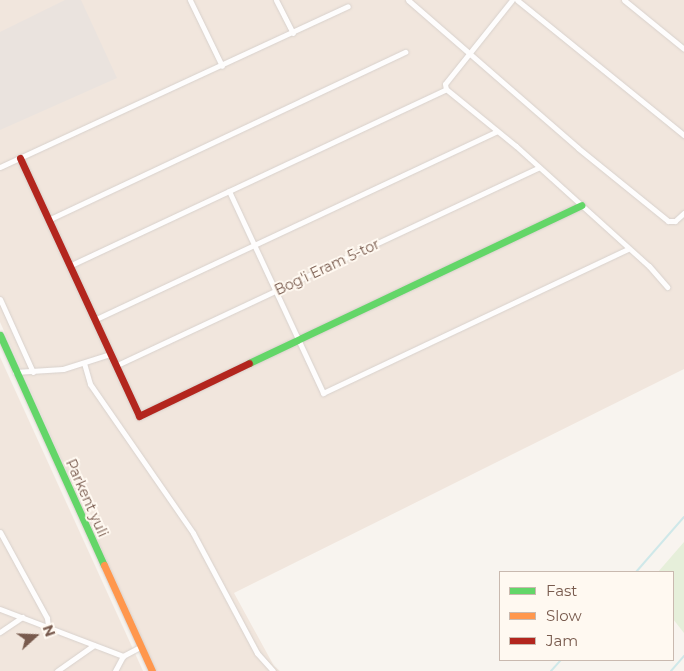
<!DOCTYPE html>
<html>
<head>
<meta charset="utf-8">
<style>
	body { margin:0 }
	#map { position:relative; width:684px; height:671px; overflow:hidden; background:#f8f4ef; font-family:Montserrat,sans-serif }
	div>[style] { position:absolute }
	.residential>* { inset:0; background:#f1e6dd }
	.industrial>* { inset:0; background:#eae3de }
	.green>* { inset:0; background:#e6efda }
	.stream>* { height:2px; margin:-1px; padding:0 1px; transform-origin:1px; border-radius:1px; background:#cfe8e9 }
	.roads { filter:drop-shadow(0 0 1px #d8d1cc) drop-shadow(0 0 1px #d8d1cc) }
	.street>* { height:5px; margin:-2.5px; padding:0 2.5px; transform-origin:2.5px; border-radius:2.5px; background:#fefdfd }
	.fast>* { height:7px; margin:-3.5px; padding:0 3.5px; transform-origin:3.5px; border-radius:3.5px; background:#63d668 }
	.slow>* { height:7px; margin:-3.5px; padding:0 3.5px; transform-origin:3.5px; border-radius:3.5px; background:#ff974d }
	.jam>* { height:7px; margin:-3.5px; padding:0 3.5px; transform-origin:3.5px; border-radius:3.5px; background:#b3261e }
	span { translate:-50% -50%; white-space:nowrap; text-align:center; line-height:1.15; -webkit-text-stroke:4px #fff9f1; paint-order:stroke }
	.street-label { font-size:14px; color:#785a4d }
	.legend { position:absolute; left:499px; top:571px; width:175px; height:90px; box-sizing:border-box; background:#fff9f1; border:1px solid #c9b9af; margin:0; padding:6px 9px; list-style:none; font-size:15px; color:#785a4d }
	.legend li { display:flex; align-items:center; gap:10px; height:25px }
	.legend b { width:25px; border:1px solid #c9b9af }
	.north { position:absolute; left:10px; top:611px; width:50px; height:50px; -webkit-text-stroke:4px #fff9f1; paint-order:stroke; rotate:70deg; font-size:14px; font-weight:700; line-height:20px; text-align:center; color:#785a4d }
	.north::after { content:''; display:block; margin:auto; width:18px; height:22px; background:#785a4d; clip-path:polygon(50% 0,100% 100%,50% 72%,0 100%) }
</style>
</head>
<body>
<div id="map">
	<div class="residential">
		<div style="clip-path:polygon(0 0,684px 0,684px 369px,234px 593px,274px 666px,280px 671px,156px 671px,0 322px)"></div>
		<div style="clip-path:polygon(0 357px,143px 671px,0 671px)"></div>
	</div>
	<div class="industrial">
		<div style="clip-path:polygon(65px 0,81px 0,117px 78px,0 130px,0 32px)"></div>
	</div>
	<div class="green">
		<div style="clip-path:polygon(684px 542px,684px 633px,673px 619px,673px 572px,658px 572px)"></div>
	</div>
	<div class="stream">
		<div style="left:636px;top:572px;width:73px;rotate:-48.9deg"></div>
		<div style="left:551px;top:671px;width:15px;rotate:-48deg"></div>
		<div style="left:671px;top:671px;width:20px;rotate:-49deg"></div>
	</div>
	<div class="roads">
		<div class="street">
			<div style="left:190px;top:0;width:73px;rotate:64.1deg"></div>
			<div style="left:276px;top:0;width:37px;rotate:63deg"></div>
			<div style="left:408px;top:0;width:225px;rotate:41deg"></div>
			<div style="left:578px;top:148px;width:116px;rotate:39deg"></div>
			<div style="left:668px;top:221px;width:7px"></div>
			<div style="left:675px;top:221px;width:12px;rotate:-42deg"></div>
			<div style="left:512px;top:0;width:107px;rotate:128.6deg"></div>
			<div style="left:445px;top:84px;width:5px;rotate:79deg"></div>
			<div style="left:446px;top:89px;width:90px;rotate:39.2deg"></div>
			<div style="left:516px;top:146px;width:179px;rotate:42.1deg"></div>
			<div style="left:649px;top:266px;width:28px;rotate:49deg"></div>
			<div style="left:517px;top:0;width:215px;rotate:39deg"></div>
			<div style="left:624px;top:0;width:77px;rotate:39.2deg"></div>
			<div style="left:0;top:167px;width:383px;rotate:-24.8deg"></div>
			<div style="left:229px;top:191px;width:223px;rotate:65deg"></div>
			<div style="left:323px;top:393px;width:337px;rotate:-25.3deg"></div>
			<div style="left:48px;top:220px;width:395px;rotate:-25.2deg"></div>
			<div style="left:69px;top:266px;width:416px;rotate:-25.1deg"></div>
			<div style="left:0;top:299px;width:80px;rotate:65.7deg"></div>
			<div style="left:94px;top:320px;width:445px;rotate:-25.1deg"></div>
			<div style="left:84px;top:363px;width:22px;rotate:74deg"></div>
			<div style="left:90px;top:384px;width:181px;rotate:55.3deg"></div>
			<div style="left:193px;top:533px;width:136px;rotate:61.9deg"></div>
			<div style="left:257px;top:653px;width:24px;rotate:48deg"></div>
			<div style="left:115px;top:366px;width:468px;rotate:-25.1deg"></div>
			<div style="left:15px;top:372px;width:48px;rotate:-3.6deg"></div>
			<div style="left:63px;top:369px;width:49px;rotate:-17.7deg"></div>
			<div style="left:0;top:532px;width:98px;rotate:61.3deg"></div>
			<div style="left:47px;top:618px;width:8px;rotate:83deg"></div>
			<div style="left:0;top:609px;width:132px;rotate:20.9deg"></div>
			<div style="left:123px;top:656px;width:17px;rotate:-28deg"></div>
			<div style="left:0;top:632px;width:27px;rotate:-34deg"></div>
			<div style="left:57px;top:671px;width:45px;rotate:-35.1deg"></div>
			<div style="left:115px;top:671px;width:17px;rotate:-62deg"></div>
		</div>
		<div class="fast">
			<div style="left:0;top:335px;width:252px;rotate:65.7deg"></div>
			<div style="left:249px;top:363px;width:368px;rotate:-25.4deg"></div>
		</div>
		<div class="slow">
			<div style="left:104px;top:565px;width:116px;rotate:65.6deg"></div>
		</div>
		<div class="jam">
			<div style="left:20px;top:158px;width:284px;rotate:65.2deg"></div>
			<div style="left:139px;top:416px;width:122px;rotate:-25.7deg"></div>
		</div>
	</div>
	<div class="street-label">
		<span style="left:327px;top:267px;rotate:-25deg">Bog'i Eram 5-tor</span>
		<span style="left:87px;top:498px;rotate:66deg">Parkent yuli</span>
	</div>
	<ul class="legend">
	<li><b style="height:6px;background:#63d668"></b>Fast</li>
	<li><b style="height:6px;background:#ff974d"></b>Slow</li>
	<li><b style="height:6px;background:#b3261e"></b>Jam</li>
	</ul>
	<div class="north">N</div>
</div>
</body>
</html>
